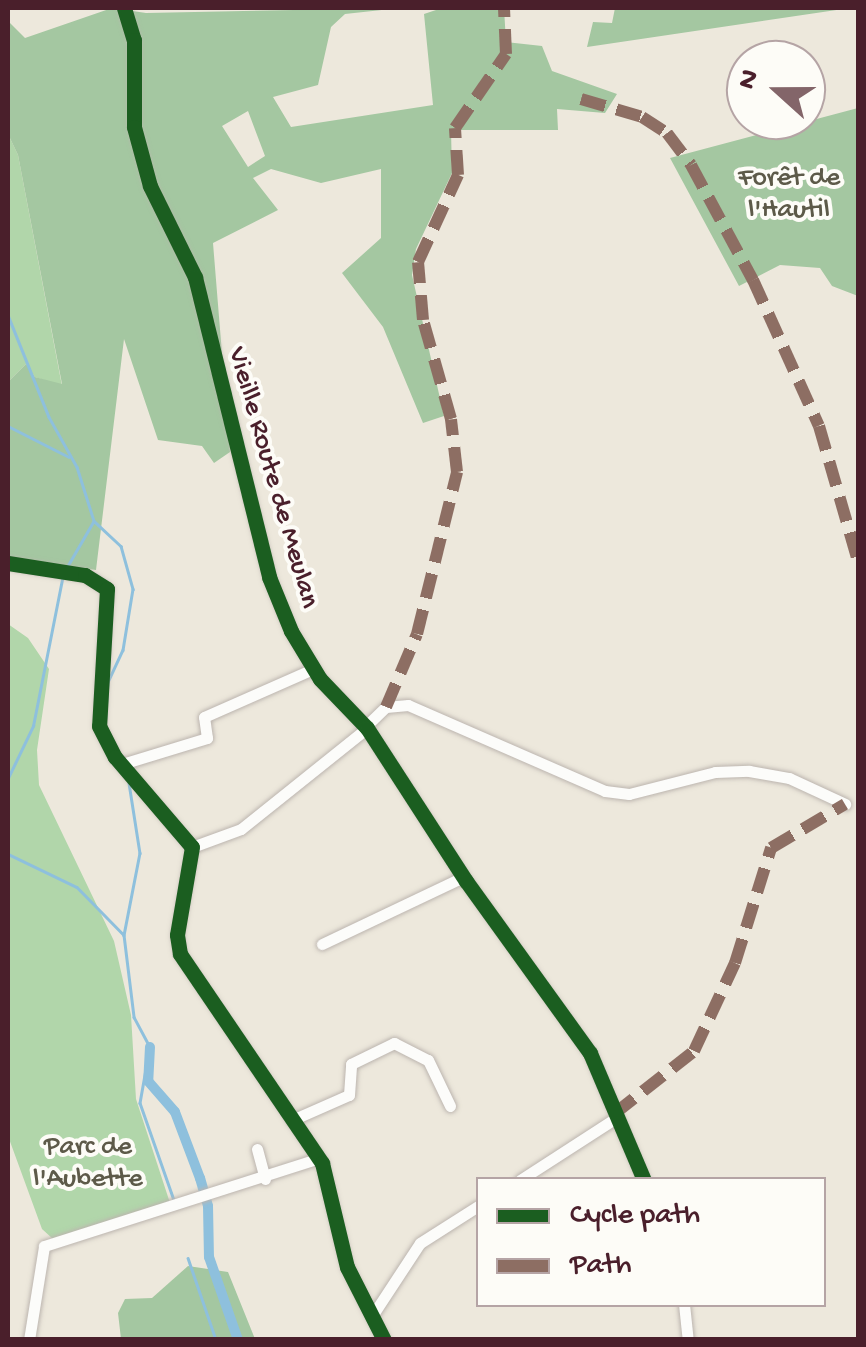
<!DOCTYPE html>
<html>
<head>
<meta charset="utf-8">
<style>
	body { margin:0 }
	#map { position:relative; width:866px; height:1347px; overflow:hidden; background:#ede8dc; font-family:"Gochi Hand",sans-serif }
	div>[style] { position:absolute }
	.green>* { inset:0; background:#b1d6aa }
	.forest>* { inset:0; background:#a4c7a1 }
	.stream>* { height:2.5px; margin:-1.25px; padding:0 1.25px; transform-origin:1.25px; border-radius:1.25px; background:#8ec0dd }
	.canal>* { height:10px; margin:-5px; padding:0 5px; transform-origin:5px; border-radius:5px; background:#8ec0dd }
	.roads { filter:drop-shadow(0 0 2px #bcb5af) drop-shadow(0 0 2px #bcb5af) }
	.street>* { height:11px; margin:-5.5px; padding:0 5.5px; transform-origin:5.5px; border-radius:5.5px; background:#fcfcfa }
	.quiet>* { height:12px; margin-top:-6px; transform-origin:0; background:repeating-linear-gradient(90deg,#8d6e63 0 25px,transparent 0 37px) }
	.cycleway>* { height:15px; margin:-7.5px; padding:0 7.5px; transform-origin:7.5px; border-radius:7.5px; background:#1b5e20 }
	span { translate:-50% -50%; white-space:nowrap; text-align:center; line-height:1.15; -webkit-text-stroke:8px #fdfcf7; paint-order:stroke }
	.park-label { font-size:28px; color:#5d5a49 }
	.street-label { font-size:28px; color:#4a1f2b }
	.frame { position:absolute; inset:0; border:10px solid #4a1f2b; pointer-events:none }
	.legend { position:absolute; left:476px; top:1177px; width:350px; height:130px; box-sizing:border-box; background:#fdfcf7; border:2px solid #b5a4a5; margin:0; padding:12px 18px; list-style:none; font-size:30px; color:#4a1f2b }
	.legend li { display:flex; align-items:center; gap:20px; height:50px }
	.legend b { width:50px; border:2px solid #b5a4a5 }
	.north { position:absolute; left:726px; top:40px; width:100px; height:100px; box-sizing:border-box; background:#fdfcf7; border:2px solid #b5a4a5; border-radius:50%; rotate:291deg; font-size:28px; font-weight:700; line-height:40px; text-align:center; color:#4a1f2b }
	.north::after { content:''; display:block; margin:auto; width:35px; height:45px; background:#836569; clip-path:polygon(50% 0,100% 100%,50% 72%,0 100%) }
</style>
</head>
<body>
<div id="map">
	<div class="green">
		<div style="clip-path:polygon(8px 134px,18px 155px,62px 386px,35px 377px,26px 364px,8px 382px)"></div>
		<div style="clip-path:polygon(8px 624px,28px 638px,49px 669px,37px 750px,39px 785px,114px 941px,131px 1015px,136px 1099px,170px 1203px,53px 1239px,42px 1229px,8px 1136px)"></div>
	</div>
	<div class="forest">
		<div style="clip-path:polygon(evenodd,112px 8px,146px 13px,400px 8px,345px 14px,331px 27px,318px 85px,273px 97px,291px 127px,433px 105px,424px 14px,442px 8px,504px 8px,506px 42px,542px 46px,552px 71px,617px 94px,605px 113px,557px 109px,558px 130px,451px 130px,452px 173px,416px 249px,412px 275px,444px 416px,423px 423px,383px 327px,342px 273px,381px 238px,381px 169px,321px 183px,271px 169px,253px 178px,278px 210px,213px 243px,230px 452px,214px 463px,202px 446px,158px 440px,124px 339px,96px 570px,8px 558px,8px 382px,26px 364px,35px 377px,62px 384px,18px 155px,8px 134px,8px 21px,25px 38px,112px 8px,248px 111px,265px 156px,248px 167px,222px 126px,248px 111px)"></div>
		<div style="clip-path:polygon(615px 8px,850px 8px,587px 47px,593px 22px,612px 23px)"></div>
		<div style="clip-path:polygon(858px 108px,858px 296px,832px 286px,820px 268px,780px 265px,739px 286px,670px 158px)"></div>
		<div style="clip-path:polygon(188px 1266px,228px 1272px,255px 1339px,121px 1339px,118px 1313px,125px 1299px,152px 1298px)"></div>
	</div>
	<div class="stream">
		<div style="left:8px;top:315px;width:110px;rotate:68.1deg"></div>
		<div style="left:49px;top:417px;width:57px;rotate:60.8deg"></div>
		<div style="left:77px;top:467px;width:57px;rotate:72.5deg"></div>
		<div style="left:94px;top:521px;width:37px;rotate:43deg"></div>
		<div style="left:121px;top:546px;width:45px;rotate:74.4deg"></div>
		<div style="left:133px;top:589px;width:62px;rotate:99.3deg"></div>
		<div style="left:123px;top:650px;width:35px;rotate:115deg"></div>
		<div style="left:108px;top:682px;width:45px;rotate:93.8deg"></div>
		<div style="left:8px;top:426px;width:68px;rotate:26.9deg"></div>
		<div style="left:67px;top:567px;width:52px;rotate:-60deg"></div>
		<div style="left:8px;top:778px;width:58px;rotate:-64.3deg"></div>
		<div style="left:33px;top:726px;width:155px;rotate:-78.8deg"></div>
		<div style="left:129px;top:783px;width:71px;rotate:81.1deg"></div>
		<div style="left:140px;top:853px;width:84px;rotate:101deg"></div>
		<div style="left:124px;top:935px;width:83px;rotate:83deg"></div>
		<div style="left:134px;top:1017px;width:34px;rotate:62deg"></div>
		<div style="left:150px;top:1047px;width:57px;rotate:100.1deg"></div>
		<div style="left:140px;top:1103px;width:103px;rotate:70.7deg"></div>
		<div style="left:8px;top:854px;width:76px;rotate:25.6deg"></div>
		<div style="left:77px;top:887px;width:66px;rotate:45.6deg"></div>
		<div style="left:188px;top:1258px;width:87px;rotate:71.1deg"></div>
	</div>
	<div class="canal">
		<div style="left:150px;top:1047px;width:34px;rotate:93deg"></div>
		<div style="left:148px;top:1081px;width:41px;rotate:48.9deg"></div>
		<div style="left:175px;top:1112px;width:71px;rotate:69.3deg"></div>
		<div style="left:200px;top:1178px;width:29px;rotate:74deg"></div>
		<div style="left:208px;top:1206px;width:51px;rotate:88.9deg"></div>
		<div style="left:209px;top:1257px;width:88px;rotate:70.7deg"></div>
	</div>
	<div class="roads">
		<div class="street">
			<div style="left:124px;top:8px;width:34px;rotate:73deg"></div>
			<div style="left:134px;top:40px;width:87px;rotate:90deg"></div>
			<div style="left:134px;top:127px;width:61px;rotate:74.8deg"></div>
			<div style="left:150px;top:186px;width:102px;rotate:63.7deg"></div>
			<div style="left:195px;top:277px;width:309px;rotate:76.1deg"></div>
			<div style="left:269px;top:577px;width:58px;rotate:67.8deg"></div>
			<div style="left:291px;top:631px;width:56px;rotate:58.9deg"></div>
			<div style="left:320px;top:679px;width:68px;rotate:46.2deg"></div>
			<div style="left:367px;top:728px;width:182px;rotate:57.1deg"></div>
			<div style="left:466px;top:881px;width:212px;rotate:54.2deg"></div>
			<div style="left:590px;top:1053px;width:138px;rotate:67deg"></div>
			<div style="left:8px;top:563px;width:78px;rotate:8.9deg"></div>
			<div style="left:85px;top:575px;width:26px;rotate:32deg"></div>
			<div style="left:107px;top:589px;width:137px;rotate:93.3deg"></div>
			<div style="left:99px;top:726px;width:35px;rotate:63deg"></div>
			<div style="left:115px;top:757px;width:118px;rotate:49.5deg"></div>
			<div style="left:192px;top:847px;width:89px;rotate:99.7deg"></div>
			<div style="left:177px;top:935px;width:19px;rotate:81deg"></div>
			<div style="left:180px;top:954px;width:253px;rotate:55.8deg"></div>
			<div style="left:322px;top:1163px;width:107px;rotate:76.5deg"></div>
			<div style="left:347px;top:1267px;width:82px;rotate:63.1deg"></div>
			<div style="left:366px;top:726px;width:28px;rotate:-44deg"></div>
			<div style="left:386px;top:707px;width:22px;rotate:-5deg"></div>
			<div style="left:408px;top:705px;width:215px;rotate:23.6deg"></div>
			<div style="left:605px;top:791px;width:24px;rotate:7deg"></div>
			<div style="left:629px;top:794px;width:89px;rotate:-14.3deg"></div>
			<div style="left:715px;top:772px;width:34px;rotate:-2deg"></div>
			<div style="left:749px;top:771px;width:41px;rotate:9.9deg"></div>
			<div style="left:789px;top:778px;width:62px;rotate:24.9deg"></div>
			<div style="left:122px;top:764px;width:89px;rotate:-17deg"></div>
			<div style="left:207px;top:738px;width:21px;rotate:-98deg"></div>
			<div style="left:204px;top:717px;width:119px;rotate:-23.8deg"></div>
			<div style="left:192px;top:847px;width:52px;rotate:-20.2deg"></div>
			<div style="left:241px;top:829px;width:161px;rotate:-38.7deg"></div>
			<div style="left:322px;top:944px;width:156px;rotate:-25.4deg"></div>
			<div style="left:292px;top:1120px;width:62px;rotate:-23.7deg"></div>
			<div style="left:349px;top:1095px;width:31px;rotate:-86deg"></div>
			<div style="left:351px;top:1064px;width:48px;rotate:-26deg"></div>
			<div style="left:394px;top:1043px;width:38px;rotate:27deg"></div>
			<div style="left:428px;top:1060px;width:51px;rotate:64.4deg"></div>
			<div style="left:257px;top:1149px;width:31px;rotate:75deg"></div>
			<div style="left:520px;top:1180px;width:114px;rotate:-32.9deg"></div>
			<div style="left:684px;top:1304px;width:36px;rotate:84deg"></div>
			<div style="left:372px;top:1316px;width:87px;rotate:-56.7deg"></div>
			<div style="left:420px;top:1243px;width:69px;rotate:-32.5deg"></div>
			<div style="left:29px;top:1340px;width:95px;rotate:-80.9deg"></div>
			<div style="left:44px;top:1246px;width:286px;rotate:-17.7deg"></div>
		</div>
	</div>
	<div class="quiet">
		<div style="left:581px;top:99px;width:64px;rotate:16.4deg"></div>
		<div style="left:642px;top:117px;width:30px;rotate:33deg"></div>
		<div style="left:667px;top:133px;width:40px;rotate:53deg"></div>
		<div style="left:691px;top:165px;width:131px;rotate:61.7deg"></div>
		<div style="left:753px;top:280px;width:160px;rotate:65.7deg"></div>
		<div style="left:819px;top:426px;width:141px;rotate:73.9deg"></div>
		<div style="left:386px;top:707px;width:79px;rotate:-67deg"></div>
		<div style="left:417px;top:634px;width:167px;rotate:-76.1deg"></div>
		<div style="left:457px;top:472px;width:53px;rotate:-96.5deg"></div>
		<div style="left:451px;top:419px;width:103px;rotate:-105.8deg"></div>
		<div style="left:423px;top:320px;width:58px;rotate:-94.9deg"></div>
		<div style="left:418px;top:262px;width:96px;rotate:-65.3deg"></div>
		<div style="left:458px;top:175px;width:47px;rotate:-93.7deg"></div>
		<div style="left:455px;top:128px;width:90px;rotate:-55.4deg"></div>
		<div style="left:506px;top:54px;width:46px;rotate:-92.5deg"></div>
		<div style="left:614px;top:1114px;width:102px;rotate:-38.2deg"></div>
		<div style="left:694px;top:1051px;width:97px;rotate:-65deg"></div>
		<div style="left:735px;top:963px;width:121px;rotate:-72.6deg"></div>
		<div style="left:771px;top:848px;width:86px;rotate:-30.7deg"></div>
	</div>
	<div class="cycleway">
		<div style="left:124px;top:8px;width:34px;rotate:73deg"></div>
		<div style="left:134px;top:40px;width:87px;rotate:90deg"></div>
		<div style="left:134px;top:127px;width:61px;rotate:74.8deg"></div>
		<div style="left:150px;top:186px;width:102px;rotate:63.7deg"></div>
		<div style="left:195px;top:277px;width:309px;rotate:76.1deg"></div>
		<div style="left:269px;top:577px;width:58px;rotate:67.8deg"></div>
		<div style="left:291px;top:631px;width:56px;rotate:58.9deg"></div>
		<div style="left:320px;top:679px;width:68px;rotate:46.2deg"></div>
		<div style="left:367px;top:728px;width:182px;rotate:57.1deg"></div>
		<div style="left:466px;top:881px;width:212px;rotate:54.2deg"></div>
		<div style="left:590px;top:1053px;width:138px;rotate:67deg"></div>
		<div style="left:8px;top:563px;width:78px;rotate:8.9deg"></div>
		<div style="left:85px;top:575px;width:26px;rotate:32deg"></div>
		<div style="left:107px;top:589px;width:137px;rotate:93.3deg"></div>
		<div style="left:99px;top:726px;width:35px;rotate:63deg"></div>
		<div style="left:115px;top:757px;width:118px;rotate:49.5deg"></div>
		<div style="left:192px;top:847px;width:89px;rotate:99.7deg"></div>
		<div style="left:177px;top:935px;width:19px;rotate:81deg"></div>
		<div style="left:180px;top:954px;width:253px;rotate:55.8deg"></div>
		<div style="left:322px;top:1163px;width:107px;rotate:76.5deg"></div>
		<div style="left:347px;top:1267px;width:82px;rotate:63.1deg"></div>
	</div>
	<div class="park-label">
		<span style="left:789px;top:195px">Forêt de<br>l'Hautil</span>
		<span style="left:88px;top:1164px">Parc de<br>l'Aubette</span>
	</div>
	<div class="street-label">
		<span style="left:272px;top:478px;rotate:74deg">Vieille Route de Meulan</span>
	</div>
	<div class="frame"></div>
	<ul class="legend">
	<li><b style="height:12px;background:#1b5e20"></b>Cycle path</li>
	<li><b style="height:12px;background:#8d6e63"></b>Path</li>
	</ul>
	<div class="north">N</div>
</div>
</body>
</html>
